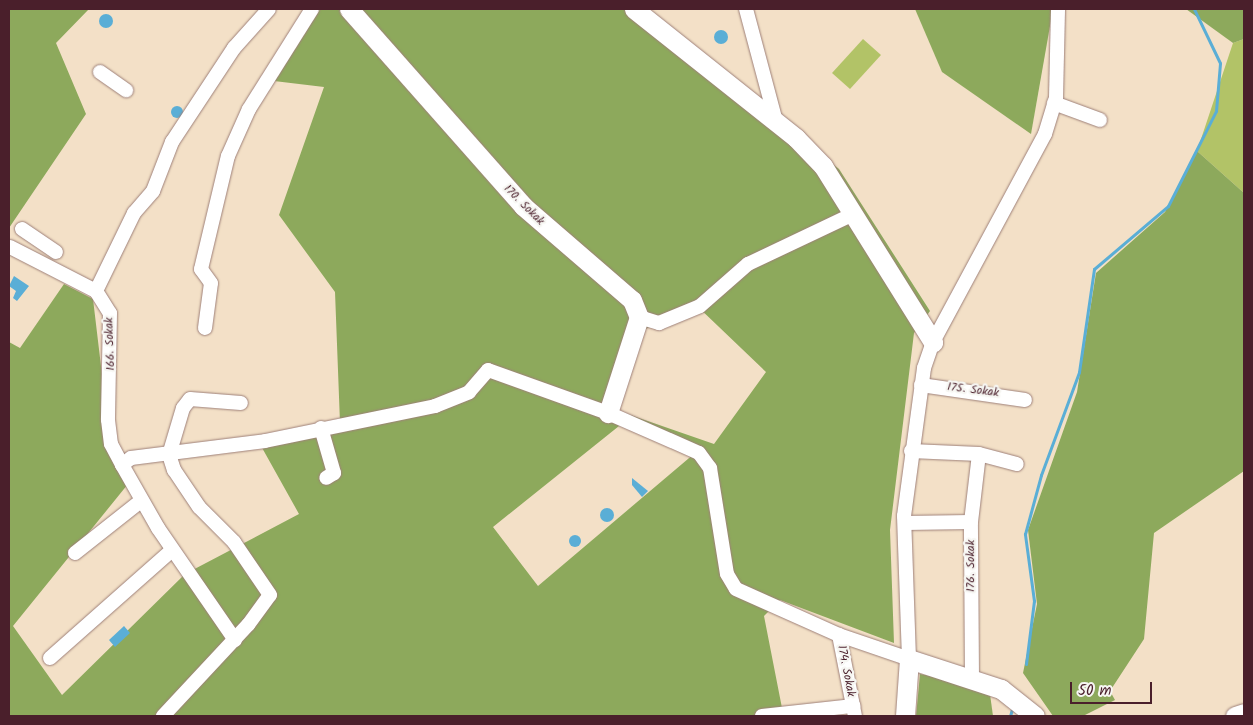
<!DOCTYPE html>
<html>
<head>
<meta charset="utf-8">
<style>
	body { margin:0 }
	#map { position:relative; width:1253px; height:725px; overflow:hidden; background:#f3e0c7; font-family:Kalam,sans-serif }
	div>[style] { position:absolute }
	.green>* { inset:0; background:#b2c367 }
	.forest>* { inset:0; background:#8da95c }
	.water>* { inset:0; background:#5aaed6 }
	.round { border-radius:50% }
	.stream>* { height:3px; margin:-1.5px; padding:0 1.5px; transform-origin:1.5px; border-radius:1.5px; background:#5aaed6 }
	.roads { filter:drop-shadow(0 0 1px #9e8079) drop-shadow(0 0 1px #9e8079) }
	.street>* { height:14px; margin:-7px; padding:0 7px; transform-origin:7px; border-radius:7px; background:#fff }
	.secondary>* { height:19px; margin:-9.5px; padding:0 9.5px; transform-origin:9.5px; border-radius:9.5px; background:#fff }
	span { translate:-50% -50%; white-space:nowrap; text-align:center; line-height:1.15; -webkit-text-stroke:4.5px #f6f6f2; paint-order:stroke }
	.street-label { font-size:12px; color:#4a1f2b }
	.frame { position:absolute; inset:0; border:10px solid #4a1f2b; pointer-events:none }
	.scale { position:absolute; left:1070px; top:682px; width:82px; height:22px; box-sizing:border-box; border:2px solid #4a1f2b; border-top:0; padding-left:6px; font-size:15px; line-height:18px; white-space:nowrap; color:#4a1f2b; -webkit-text-stroke:4px #f6f6f2; paint-order:stroke }
</style>
</head>
<body>
<div id="map">
	<div class="green">
		<div style="clip-path:polygon(863px 39px,881px 55px,850px 89px,832px 73px)"></div>
		<div style="clip-path:polygon(1244px 39px,1244px 193px,1197px 151px,1233px 43px)"></div>
	</div>
	<div class="forest">
		<div style="clip-path:polygon(9px 9px,89px 9px,56px 43px,86px 114px,9px 228px)"></div>
		<div style="clip-path:polygon(evenodd,308px 9px,637px 9px,839px 169px,930px 311px,914px 333px,890px 530px,894px 643px,780px 600px,764px 616px,782px 708px,751px 716px,9px 716px,9px 342px,20px 348px,64px 284px,93px 299px,111px 450px,128px 484px,13px 626px,62px 695px,185px 574px,299px 514px,256px 437px,340px 423px,335px 292px,279px 215px,324px 87px,274px 81px,308px 9px,696px 305px,766px 372px,714px 444px,613px 409px,637px 333px,696px 305px,308px 9px,624px 422px,695px 453px,538px 586px,493px 527px,624px 422px)"></div>
		<div style="clip-path:polygon(915px 9px,1053px 9px,1031px 134px,942px 72px)"></div>
		<div style="clip-path:polygon(1186px 9px,1244px 9px,1244px 39px,1233px 43px)"></div>
		<div style="clip-path:polygon(1197px 151px,1244px 193px,1244px 471px,1154px 533px,1144px 639px,1110px 691px,1115px 700px,1083px 716px,1053px 716px,1023px 673px,1037px 604px,1028px 530px,1077px 392px,1096px 273px,1165px 212px)"></div>
		<div style="clip-path:polygon(920px 674px,989px 687px,993px 716px,916px 716px)"></div>
	</div>
	<div class="water">
		<div class="round" style="left:99px;top:14px;width:14px;height:14px"></div>
		<div class="round" style="left:714px;top:30px;width:14px;height:14px"></div>
		<div class="round" style="left:171px;top:106px;width:12px;height:12px"></div>
		<div style="clip-path:polygon(14px 276px,29px 286px,17px 301px,13px 298px,16px 291px,9px 286px)"></div>
		<div style="clip-path:polygon(632px 478px,648px 491px,642px 497px,632px 485px)"></div>
		<div class="round" style="left:600px;top:508px;width:14px;height:14px"></div>
		<div class="round" style="left:569px;top:535px;width:12px;height:12px"></div>
		<div style="clip-path:polygon(124px 626px,130px 633px,115px 647px,109px 640px)"></div>
	</div>
	<div class="stream">
		<div style="left:1026px;top:664px;width:64px;rotate:-82.8deg"></div>
		<div style="left:1034px;top:601px;width:68px;rotate:-97.7deg"></div>
		<div style="left:1025px;top:534px;width:61px;rotate:-74.8deg"></div>
		<div style="left:1041px;top:475px;width:110px;rotate:-69.7deg"></div>
		<div style="left:1079px;top:372px;width:104px;rotate:-81.7deg"></div>
		<div style="left:1094px;top:269px;width:97px;rotate:-40.4deg"></div>
		<div style="left:1168px;top:206px;width:106px;rotate:-63.2deg"></div>
		<div style="left:1216px;top:111px;width:48px;rotate:-85.2deg"></div>
		<div style="left:1220px;top:63px;width:60px;rotate:-115.7deg"></div>
		<div style="left:1010px;top:716px;width:7px;rotate:-74deg"></div>
	</div>
	<div class="roads">
		<div class="street">
			<div style="left:746px;top:9px;width:117px;rotate:75.1deg"></div>
			<div style="left:100px;top:72px;width:32px;rotate:35deg"></div>
			<div style="left:1054px;top:103px;width:49px;rotate:20.3deg"></div>
			<div style="left:22px;top:229px;width:41px;rotate:34.1deg"></div>
			<div style="left:10px;top:247px;width:97px;rotate:27.1deg"></div>
			<div style="left:96px;top:291px;width:26px;rotate:58deg"></div>
			<div style="left:110px;top:313px;width:107px;rotate:91.1deg"></div>
			<div style="left:108px;top:420px;width:24px;rotate:83deg"></div>
			<div style="left:111px;top:444px;width:24px;rotate:62deg"></div>
			<div style="left:96px;top:291px;width:87px;rotate:-64deg"></div>
			<div style="left:134px;top:213px;width:29px;rotate:-49deg"></div>
			<div style="left:153px;top:191px;width:53px;rotate:-68.8deg"></div>
			<div style="left:172px;top:142px;width:113px;rotate:-56.6deg"></div>
			<div style="left:234px;top:48px;width:52px;rotate:-48.1deg"></div>
			<div style="left:639px;top:317px;width:21px;rotate:17deg"></div>
			<div style="left:659px;top:323px;width:44px;rotate:-22.5deg"></div>
			<div style="left:700px;top:306px;width:64px;rotate:-41.2deg"></div>
			<div style="left:748px;top:264px;width:114px;rotate:-25.4deg"></div>
			<div style="left:205px;top:328px;width:45px;rotate:-82.4deg"></div>
			<div style="left:211px;top:283px;width:17px;rotate:-126deg"></div>
			<div style="left:201px;top:269px;width:116px;rotate:-76.6deg"></div>
			<div style="left:228px;top:156px;width:51px;rotate:-65.9deg"></div>
			<div style="left:249px;top:109px;width:118px;rotate:-57.8deg"></div>
			<div style="left:921px;top:385px;width:105px;rotate:8.2deg"></div>
			<div style="left:321px;top:428px;width:47px;rotate:73.9deg"></div>
			<div style="left:334px;top:473px;width:9px;rotate:148deg"></div>
			<div style="left:911px;top:451px;width:68px;rotate:2.5deg"></div>
			<div style="left:979px;top:454px;width:39px;rotate:15deg"></div>
			<div style="left:905px;top:523px;width:66px;rotate:-0.9deg"></div>
			<div style="left:75px;top:553px;width:85px;rotate:-38.3deg"></div>
			<div style="left:839px;top:635px;width:72px;rotate:78.8deg"></div>
			<div style="left:235px;top:640px;width:136px;rotate:-124.5deg"></div>
			<div style="left:158px;top:528px;width:73px;rotate:-119.7deg"></div>
			<div style="left:122px;top:465px;width:11px;rotate:-38deg"></div>
			<div style="left:131px;top:458px;width:135px;rotate:-7.2deg"></div>
			<div style="left:265px;top:441px;width:174px;rotate:-11.6deg"></div>
			<div style="left:435px;top:406px;width:37px;rotate:-22deg"></div>
			<div style="left:469px;top:392px;width:29px;rotate:-49deg"></div>
			<div style="left:488px;top:370px;width:127px;rotate:19.7deg"></div>
			<div style="left:608px;top:413px;width:99px;rotate:23.7deg"></div>
			<div style="left:699px;top:453px;width:19px;rotate:54deg"></div>
			<div style="left:710px;top:468px;width:107px;rotate:80.9deg"></div>
			<div style="left:727px;top:574px;width:17px;rotate:59deg"></div>
			<div style="left:736px;top:589px;width:113px;rotate:24.1deg"></div>
			<div style="left:839px;top:635px;width:74px;rotate:18.9deg"></div>
			<div style="left:909px;top:659px;width:143px;rotate:-92deg"></div>
			<div style="left:904px;top:516px;width:149px;rotate:-82.3deg"></div>
			<div style="left:924px;top:368px;width:28px;rotate:-71deg"></div>
			<div style="left:933px;top:342px;width:236px;rotate:-61.7deg"></div>
			<div style="left:1045px;top:134px;width:38px;rotate:-73deg"></div>
			<div style="left:1056px;top:98px;width:89px;rotate:-88.7deg"></div>
			<div style="left:50px;top:658px;width:163px;rotate:-41.5deg"></div>
			<div style="left:972px;top:679px;width:157px;rotate:-90.4deg"></div>
			<div style="left:971px;top:522px;width:68px;rotate:-83.3deg"></div>
			<div style="left:163px;top:716px;width:125px;rotate:-47deg"></div>
			<div style="left:248px;top:625px;width:37px;rotate:-54deg"></div>
			<div style="left:270px;top:595px;width:64px;rotate:-124.2deg"></div>
			<div style="left:234px;top:542px;width:49px;rotate:-135deg"></div>
			<div style="left:199px;top:507px;width:45px;rotate:-124deg"></div>
			<div style="left:174px;top:470px;width:16px;rotate:-108deg"></div>
			<div style="left:169px;top:455px;width:49px;rotate:-73.4deg"></div>
			<div style="left:183px;top:408px;width:11px;rotate:-52deg"></div>
			<div style="left:190px;top:399px;width:51px;rotate:4.5deg"></div>
			<div style="left:762px;top:716px;width:92px;rotate:-6.3deg"></div>
			<div style="left:853px;top:706px;width:10px;rotate:79deg"></div>
		</div>
		<div class="secondary">
			<div style="left:349px;top:9px;width:263px;rotate:48.5deg"></div>
			<div style="left:523px;top:206px;width:144px;rotate:40.8deg"></div>
			<div style="left:632px;top:300px;width:18px;rotate:68deg"></div>
			<div style="left:639px;top:317px;width:101px;rotate:107.9deg"></div>
			<div style="left:634px;top:9px;width:207px;rotate:38.5deg"></div>
			<div style="left:796px;top:138px;width:39px;rotate:46deg"></div>
			<div style="left:823px;top:166px;width:208px;rotate:58deg"></div>
			<div style="left:905px;top:716px;width:57px;rotate:-86deg"></div>
			<div style="left:909px;top:659px;width:97px;rotate:18.1deg"></div>
			<div style="left:1001px;top:689px;width:43px;rotate:38.5deg"></div>
			<div style="left:1235px;top:716px;width:9px;rotate:-18deg"></div>
		</div>
	</div>
	<div class="street-label">
		<span style="left:524px;top:205px;rotate:45deg">170. Sokak</span>
		<span style="left:110px;top:344px;rotate:-92deg">166. Sokak</span>
		<span style="left:973px;top:390px;rotate:7deg">175. Sokak</span>
		<span style="left:971px;top:566px;rotate:-90deg">176. Sokak</span>
		<span style="left:846px;top:671px;rotate:79deg">174. Sokak</span>
	</div>
	<div class="frame"></div>
	<div class="scale">50 m</div>
</div>
</body>
</html>
